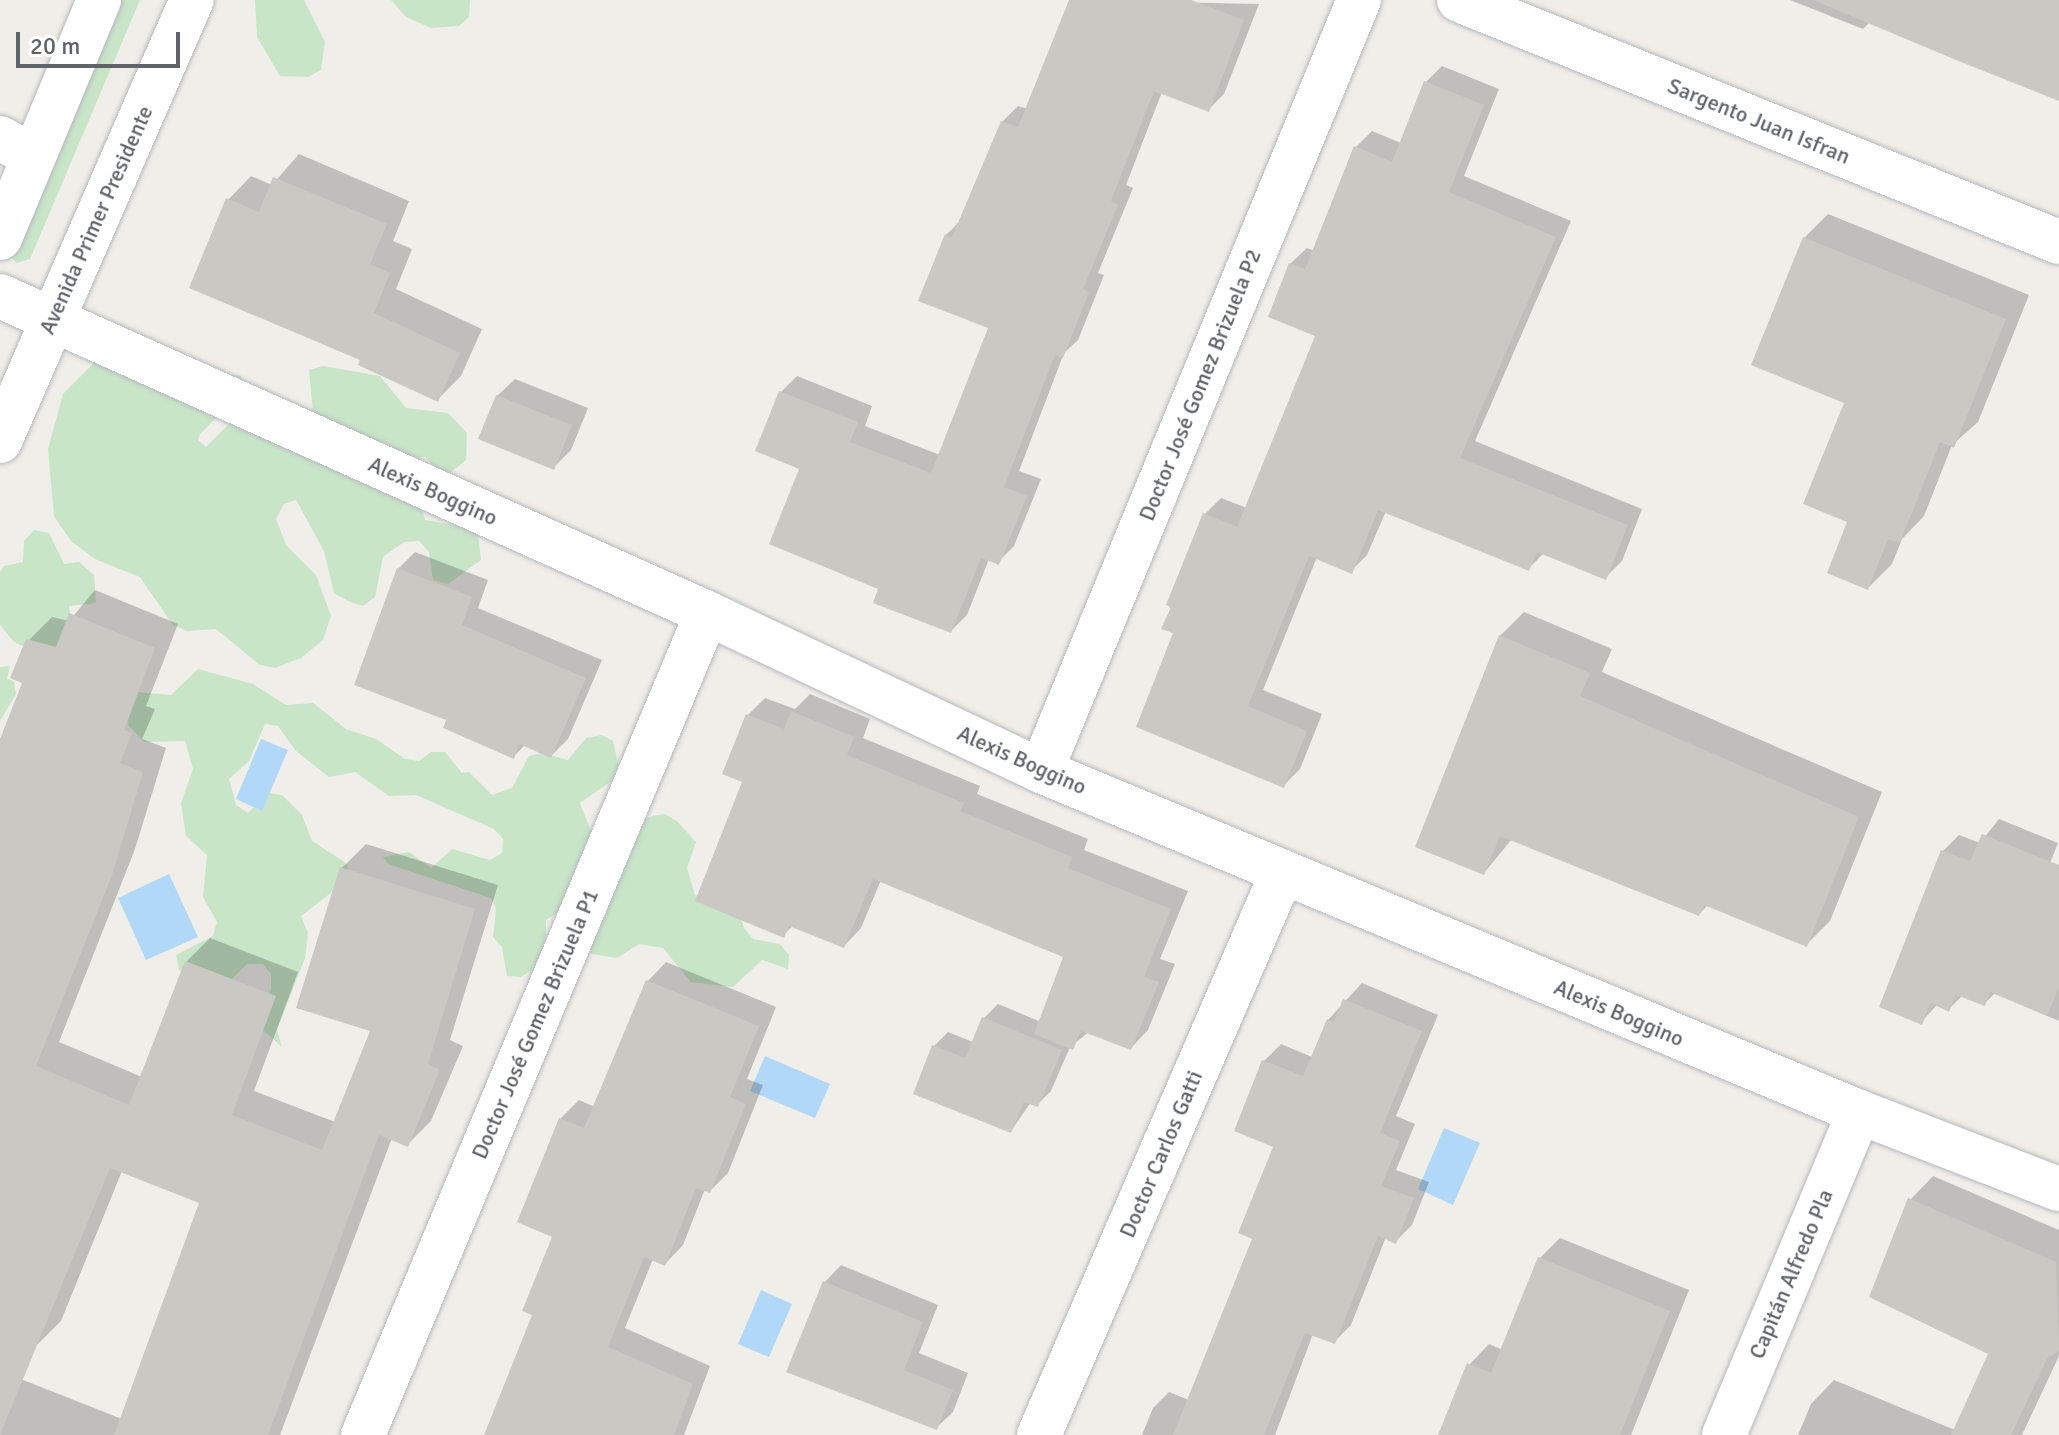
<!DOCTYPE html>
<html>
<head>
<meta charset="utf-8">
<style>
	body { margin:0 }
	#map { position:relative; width:2059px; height:1435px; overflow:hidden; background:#f0eee9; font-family:Signika,sans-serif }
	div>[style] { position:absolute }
	.green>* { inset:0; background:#c8e5c8 }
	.water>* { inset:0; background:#b2d8f7 }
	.shadow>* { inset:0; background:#0003 }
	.building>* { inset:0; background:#c9c8c3 }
	.roads { filter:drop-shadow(0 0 2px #b5b8bb) drop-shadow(0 0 2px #b5b8bb) }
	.minor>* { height:44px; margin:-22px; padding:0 22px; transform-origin:22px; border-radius:22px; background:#fff }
	.secondary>* { height:44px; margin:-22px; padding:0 22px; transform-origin:22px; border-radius:22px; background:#fff }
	span { translate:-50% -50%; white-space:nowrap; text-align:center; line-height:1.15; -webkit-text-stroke:7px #fff; paint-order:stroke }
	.street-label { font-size:22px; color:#606367 }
	.scale { position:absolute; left:16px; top:32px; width:164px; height:36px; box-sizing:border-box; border:4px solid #606367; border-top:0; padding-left:10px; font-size:24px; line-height:28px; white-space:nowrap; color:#606367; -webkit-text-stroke:6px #fff; paint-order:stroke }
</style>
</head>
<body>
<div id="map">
	<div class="green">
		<div style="clip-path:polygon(113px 0,140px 0,30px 259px,17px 263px,7px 254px)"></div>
		<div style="clip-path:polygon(255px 0,304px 0,325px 42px,321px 70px,308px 77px,280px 76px,257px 37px)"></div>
		<div style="clip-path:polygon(391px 0,470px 0,469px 17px,459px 26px,431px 28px,406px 17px)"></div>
		<div style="clip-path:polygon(99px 358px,241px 376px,245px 389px,200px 434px,198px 440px,206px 447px,236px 417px,313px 412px,309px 370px,323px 366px,380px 376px,406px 408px,448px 413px,467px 433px,466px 460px,445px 477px,425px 457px,410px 458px,425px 520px,466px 527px,478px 534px,481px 560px,448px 584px,433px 580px,429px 552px,419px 541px,404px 542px,383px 557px,375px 597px,363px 606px,350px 602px,334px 593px,324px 551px,296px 500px,284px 504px,276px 519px,286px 545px,316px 575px,331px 616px,323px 640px,301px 658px,275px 668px,260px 665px,216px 629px,187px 631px,173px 625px,140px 577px,95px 559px,71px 541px,54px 516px,48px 449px,63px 394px)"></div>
		<div style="clip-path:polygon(34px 530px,49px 533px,64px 564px,79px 562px,94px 575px,96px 603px,69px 606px,72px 626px,67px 639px,56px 647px,27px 648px,14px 642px,0 625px,0 572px,4px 566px,23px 562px,24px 541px)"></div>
		<div style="clip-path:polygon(10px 666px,7px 679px,14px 681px,16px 694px,0 721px,0 667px)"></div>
		<div style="clip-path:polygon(198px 669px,253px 684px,286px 705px,313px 703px,346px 729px,376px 739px,405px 759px,419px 761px,431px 752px,445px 752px,462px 773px,469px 772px,492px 795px,512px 788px,529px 756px,542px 753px,568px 760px,586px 738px,602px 735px,613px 741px,619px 767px,613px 780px,580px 803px,590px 829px,601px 838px,652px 816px,665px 814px,677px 821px,696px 842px,687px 868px,695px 895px,736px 902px,744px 928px,753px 939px,780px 944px,789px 955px,788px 969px,762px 960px,733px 987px,691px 982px,663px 948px,639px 944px,617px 958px,591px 954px,557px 913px,546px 920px,546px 947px,532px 970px,521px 977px,507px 976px,502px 947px,493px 937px,496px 909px,491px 898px,388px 864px,383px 857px,409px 852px,431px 868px,452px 849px,490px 860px,502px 853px,503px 839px,494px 829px,416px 795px,389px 796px,355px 772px,329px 777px,296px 751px,278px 726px,265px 724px,249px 761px,229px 779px,236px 805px,248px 813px,268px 793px,282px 795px,302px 815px,312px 841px,346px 863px,351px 877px,348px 891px,332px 892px,301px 916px,308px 933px,305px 958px,277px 1030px,282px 1047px,262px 1029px,259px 1015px,271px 989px,271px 974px,263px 964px,247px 964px,227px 984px,190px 978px,179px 970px,176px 955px,213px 936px,217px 922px,203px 897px,207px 855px,186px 836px,181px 803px,193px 769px,185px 741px,144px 742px,129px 726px,126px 710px,136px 692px,171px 695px)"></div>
	</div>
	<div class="water">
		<div style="clip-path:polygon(261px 739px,288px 750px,262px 811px,236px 799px)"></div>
		<div style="clip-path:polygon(169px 874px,198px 937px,146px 960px,118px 898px)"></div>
		<div style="clip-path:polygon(765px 1056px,830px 1084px,815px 1118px,750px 1091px)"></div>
		<div style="clip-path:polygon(1444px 1128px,1480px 1143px,1453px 1205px,1418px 1189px)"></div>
		<div style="clip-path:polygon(761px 1290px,792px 1304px,769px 1357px,738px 1344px)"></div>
	</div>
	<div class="shadow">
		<div style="clip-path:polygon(1071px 0,1259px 4px,1224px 94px,1208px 110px,1162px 92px,1126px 185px,1133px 188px,1098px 273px,1104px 275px,1078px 340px,1064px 353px,1019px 471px,1041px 479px,1014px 546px,998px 562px,989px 559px,967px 615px,951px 631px,881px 588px,802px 467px,781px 392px,797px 376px,872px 406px,865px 426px,940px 455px,990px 327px,946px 235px,961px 220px,1002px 122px,1018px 106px,1028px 109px)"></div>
		<div style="clip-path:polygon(1790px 0,2059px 0,2059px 91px,1870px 22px,1863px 29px)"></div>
		<div style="clip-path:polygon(1442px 66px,1499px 89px,1464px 176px,1571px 221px,1475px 441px,1642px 509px,1622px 561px,1605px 578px,1544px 553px,1529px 568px,1386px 511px,1367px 555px,1351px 571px,1317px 557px,1263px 690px,1322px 714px,1300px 769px,1284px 785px,1176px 632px,1169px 604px,1205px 514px,1221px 498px,1247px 508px,1318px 335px,1290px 264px,1307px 248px,1315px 251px,1356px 147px,1372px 131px,1401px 143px,1426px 82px)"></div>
		<div style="clip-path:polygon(299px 154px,409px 201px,393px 241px,412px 249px,396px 289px,482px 329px,461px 376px,437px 400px,363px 359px,228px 200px,251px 176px,272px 185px)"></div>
		<div style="clip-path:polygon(1828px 214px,2029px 295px,1978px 422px,1952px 445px,1924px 516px,1902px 539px,1892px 564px,1868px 588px,1850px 521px,1846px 402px,1804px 238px)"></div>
		<div style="clip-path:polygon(515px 379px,588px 408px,571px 450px,554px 467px,497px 396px)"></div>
		<div style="clip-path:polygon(415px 552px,488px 580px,478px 608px,602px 660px,568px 739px,551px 756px,525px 745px,513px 757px,449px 718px,398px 569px)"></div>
		<div style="clip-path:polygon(95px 590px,178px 624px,146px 706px,155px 709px,142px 739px,166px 748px,135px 849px,59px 1042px,142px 1077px,186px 962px,210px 938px,298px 972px,254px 1091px,335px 1122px,373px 1029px,342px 868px,366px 844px,498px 885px,450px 1040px,463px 1046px,431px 1121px,407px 1145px,392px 1138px,280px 1435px,0 1435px,3px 1372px,122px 1419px,202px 1202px,122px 1171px,61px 1321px,38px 1344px,0 1324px,0 744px,25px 682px,28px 641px,52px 617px,69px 621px)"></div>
		<div style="clip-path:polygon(1524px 612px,1612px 649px,1602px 672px,1882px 792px,1830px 921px,1806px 945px,1708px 905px,1699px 914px,1512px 839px,1484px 873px,1500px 636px)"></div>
		<div style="clip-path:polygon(810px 694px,870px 719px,863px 738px,980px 786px,977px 794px,1088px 839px,1084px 850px,1188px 891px,1160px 959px,1175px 964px,1148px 1030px,1131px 1048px,1089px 1032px,1070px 1047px,1051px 1091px,1037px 1105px,1031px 1102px,1011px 1131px,934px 1046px,948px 1032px,973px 1042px,984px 1018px,998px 1004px,1041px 1022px,1066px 956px,881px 880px,861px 928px,844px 946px,793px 926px,783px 935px,745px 781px,748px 715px,765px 698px,795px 709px)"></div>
		<div style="clip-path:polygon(1999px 819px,2058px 843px,2042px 883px,2059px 890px,2059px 1021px,1995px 993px,1984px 1004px,1963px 995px,1949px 1009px,1938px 1004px,1921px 1022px,1943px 851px,1959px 835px,1980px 843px)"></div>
		<div style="clip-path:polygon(666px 962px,776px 1007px,747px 1079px,763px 1085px,728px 1173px,710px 1191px,705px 1189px,683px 1245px,665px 1264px,653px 1259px,625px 1328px,710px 1366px,684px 1435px,486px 1435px,534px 1314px,555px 1235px,560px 1119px,579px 1100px,595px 1107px,648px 981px)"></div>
		<div style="clip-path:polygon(1362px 983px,1438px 1015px,1396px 1116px,1415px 1124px,1396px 1170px,1429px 1182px,1412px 1225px,1396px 1241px,1386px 1237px,1351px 1325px,1334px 1342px,1313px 1334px,1275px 1435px,1142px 1435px,1153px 1408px,1169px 1392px,1189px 1400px,1254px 1238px,1276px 1146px,1236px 1130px,1264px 1061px,1281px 1044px,1312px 1057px,1328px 1020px)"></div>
		<div style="clip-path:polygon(1933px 1176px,2059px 1230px,2059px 1356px,2022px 1435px,1798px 1435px,1811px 1404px,1834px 1380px,1955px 1430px,1991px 1353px,1910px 1200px)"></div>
		<div style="clip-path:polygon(1560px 1238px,1689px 1290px,1631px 1435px,1441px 1435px,1469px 1365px,1489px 1344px,1503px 1350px,1540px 1258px)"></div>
		<div style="clip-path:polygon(841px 1265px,938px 1305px,919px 1353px,968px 1373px,953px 1412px,936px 1428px,825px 1282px)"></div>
	</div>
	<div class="building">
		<div style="clip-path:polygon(1069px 0,1191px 0,1244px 20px,1209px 112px,1154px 91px,1111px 201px,1118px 205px,1083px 289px,1089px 292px,1063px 358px,1055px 355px,1004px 487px,1027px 496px,999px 565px,981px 558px,951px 633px,873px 603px,878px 589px,769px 544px,799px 469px,755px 451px,779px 391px,858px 422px,850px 442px,931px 473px,988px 328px,918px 301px,945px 234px,952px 237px,1001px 121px,1018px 127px)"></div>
		<div style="clip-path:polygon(1813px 0,2059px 0,2059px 101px,1956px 60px)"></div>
		<div style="clip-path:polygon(1424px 81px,1484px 105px,1449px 192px,1556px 237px,1460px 458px,1628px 525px,1606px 580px,1537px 552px,1529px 571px,1378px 510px,1352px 574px,1309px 556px,1248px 706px,1307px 731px,1284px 788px,1136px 727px,1173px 633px,1161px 629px,1171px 607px,1166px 605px,1203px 513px,1237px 527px,1315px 336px,1268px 317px,1289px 263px,1305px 269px,1354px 146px,1392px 162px)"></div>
		<div style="clip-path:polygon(273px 177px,387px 224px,370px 264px,390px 273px,374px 313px,460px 353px,438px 402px,358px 365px,360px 360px,189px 288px,226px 198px,259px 212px)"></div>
		<div style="clip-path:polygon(1803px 237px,2006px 319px,1954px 448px,1940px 442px,1900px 543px,1888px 539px,1868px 590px,1827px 573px,1847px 522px,1803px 504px,1844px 403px,1751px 365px)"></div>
		<div style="clip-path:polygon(496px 395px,572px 425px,554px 470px,478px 439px)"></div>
		<div style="clip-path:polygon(397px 568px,472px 597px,462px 625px,586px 678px,551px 758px,519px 744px,514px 759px,443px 728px,446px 720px,354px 685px)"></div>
		<div style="clip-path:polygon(69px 613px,155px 648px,124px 730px,132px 733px,120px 763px,143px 772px,112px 875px,36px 1066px,129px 1105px,185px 961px,276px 996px,232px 1115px,322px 1150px,370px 1031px,296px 1008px,340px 867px,475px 909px,428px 1064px,440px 1070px,408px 1147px,379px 1135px,268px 1435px,114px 1435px,199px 1203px,110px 1168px,0 1435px,0 739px,22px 683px,10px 678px,26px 639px,56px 647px)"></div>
		<div style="clip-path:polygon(1499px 635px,1590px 673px,1580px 696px,1859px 817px,1807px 947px,1704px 905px,1699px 916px,1500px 836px,1484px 875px,1415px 847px)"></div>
		<div style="clip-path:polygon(791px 711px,854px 737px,847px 755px,964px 803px,960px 811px,1072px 857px,1068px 868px,1171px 909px,1144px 977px,1159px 982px,1131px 1050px,1081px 1031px,1073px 1050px,1034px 1034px,1063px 957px,873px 879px,844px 948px,789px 926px,784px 938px,695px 901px,742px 782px,722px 774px,746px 714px,784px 729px)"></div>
		<div style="clip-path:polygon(1982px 834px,2059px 865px,2059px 987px,2047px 1016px,1990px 992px,1985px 1006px,1956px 995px,1949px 1012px,1931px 1003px,1922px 1025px,1879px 1007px,1941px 850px,1970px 861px)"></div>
		<div style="clip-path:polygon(646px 980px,759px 1026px,730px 1097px,746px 1104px,710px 1193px,696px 1188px,665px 1266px,644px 1257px,608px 1347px,693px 1384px,674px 1435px,484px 1435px,532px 1315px,522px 1311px,552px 1237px,517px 1222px,559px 1118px,584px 1128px)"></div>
		<div style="clip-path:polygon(1343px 999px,1422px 1031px,1380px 1133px,1400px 1141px,1381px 1186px,1414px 1198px,1396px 1244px,1378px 1236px,1335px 1344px,1305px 1333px,1264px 1435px,1173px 1435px,1252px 1239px,1238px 1233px,1273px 1147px,1234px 1131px,1262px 1060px,1303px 1076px,1327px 1019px,1334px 1022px)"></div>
		<div style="clip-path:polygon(982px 1017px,1062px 1050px,1038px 1107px,1024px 1102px,1011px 1133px,913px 1094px,932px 1045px,965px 1058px)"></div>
		<div style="clip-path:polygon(1908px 1198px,2056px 1262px,2059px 1350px,2047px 1359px,2011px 1435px,1951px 1435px,1988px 1354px,1869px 1297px)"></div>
		<div style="clip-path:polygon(1538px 1257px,1670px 1311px,1620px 1435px,1438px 1435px,1467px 1363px,1491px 1373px)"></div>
		<div style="clip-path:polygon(823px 1281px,923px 1322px,904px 1370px,953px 1390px,937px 1430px,786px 1372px)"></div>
	</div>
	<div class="roads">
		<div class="minor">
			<div style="left:1459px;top:0;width:647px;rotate:21.97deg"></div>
			<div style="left:0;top:138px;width:38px;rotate:29deg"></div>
			<div style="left:0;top:296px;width:775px;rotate:24.15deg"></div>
			<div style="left:707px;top:613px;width:369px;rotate:25.3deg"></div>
			<div style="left:1041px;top:771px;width:886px;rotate:22.63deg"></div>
			<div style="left:1859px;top:1112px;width:214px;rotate:21.1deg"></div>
			<div style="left:1041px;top:771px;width:834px;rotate:-67.59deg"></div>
			<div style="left:363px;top:1435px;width:891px;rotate:-67.29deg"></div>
			<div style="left:1039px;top:1435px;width:612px;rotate:-66.62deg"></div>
			<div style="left:1724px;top:1435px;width:350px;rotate:-67.3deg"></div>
		</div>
		<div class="secondary">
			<div style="left:0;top:238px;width:258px;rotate:-67.4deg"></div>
			<div style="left:0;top:441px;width:481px;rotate:-66.5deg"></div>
		</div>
	</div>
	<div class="street-label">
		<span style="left:1759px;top:121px;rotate:22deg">Sargento Juan Isfran</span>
		<span style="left:96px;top:220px;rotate:-66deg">Avenida Primer Presidente</span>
		<span style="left:1200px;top:385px;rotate:-68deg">Doctor José Gomez Brizuela P2</span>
		<span style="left:433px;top:491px;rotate:24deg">Alexis Boggino</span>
		<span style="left:1022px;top:760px;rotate:24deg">Alexis Boggino</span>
		<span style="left:1619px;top:1013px;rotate:23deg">Alexis Boggino</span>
		<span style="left:535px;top:1024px;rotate:-67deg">Doctor José Gomez Brizuela P1</span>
		<span style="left:1161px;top:1154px;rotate:-67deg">Doctor Carlos Gatti</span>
		<span style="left:1791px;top:1274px;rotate:-67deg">Capitán Alfredo Pla</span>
	</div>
	<div class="scale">20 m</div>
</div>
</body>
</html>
